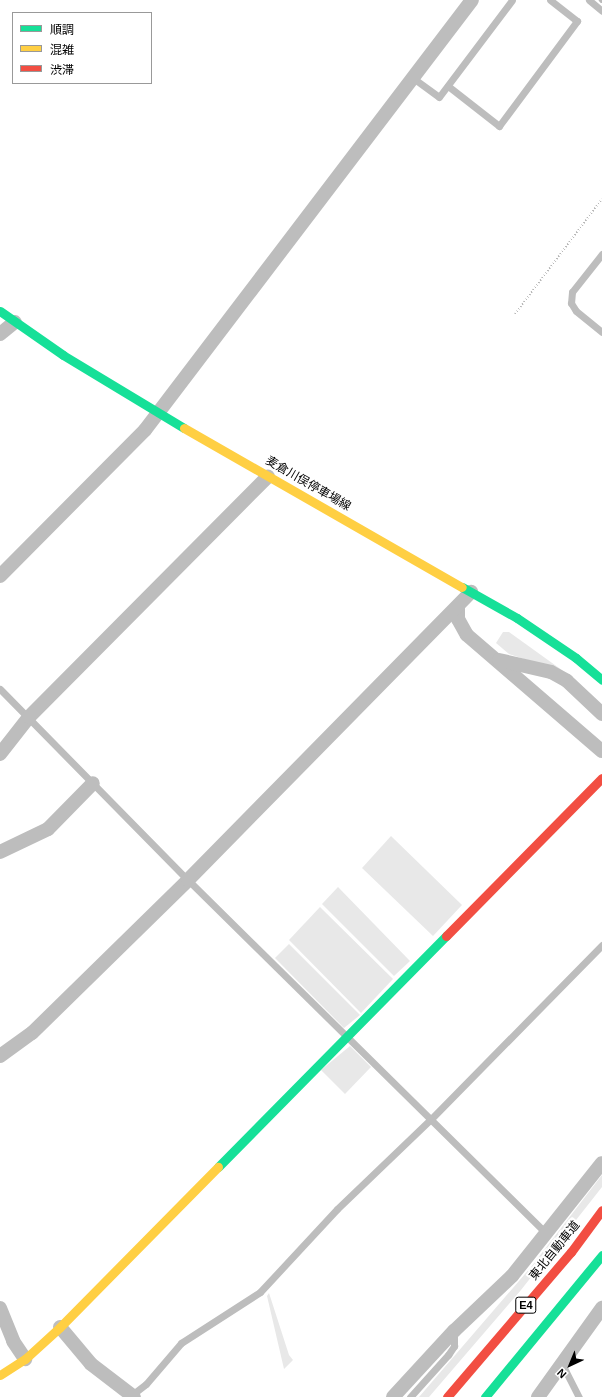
<!DOCTYPE html>
<html>
<head>
<meta charset="utf-8">
<style>
	body { margin:0 }
	#map { position:relative; width:602px; height:1397px; overflow:hidden; background:#fff; font-family:Arial,"Noto Sans JP",sans-serif }
	div>[style] { position:absolute }
	.green>* { inset:0; background:#e8e8e8 }
	.stream>* { height:3.5px; margin:-1.75px; padding:0 1.75px; transform-origin:1.75px; border-radius:1.75px; background:#bababa }
	.path>* { height:2px; margin-top:-1px; transform-origin:0; background:repeating-linear-gradient(90deg,#b8b8b8 0 1px,transparent 0 3px) }
	.lane>* { height:7px; margin:-3.5px; padding:0 3.5px; transform-origin:3.5px; border-radius:3.5px; background:#bdbdbd }
	.street>* { height:14px; margin:-7px; padding:0 7px; transform-origin:7px; border-radius:7px; background:#bdbdbd }
	.fast>* { height:9px; margin:-4.5px; padding:0 4.5px; transform-origin:4.5px; border-radius:4.5px; background:#16e098 }
	.slow>* { height:9px; margin:-4.5px; padding:0 4.5px; transform-origin:4.5px; border-radius:4.5px; background:#ffcf43 }
	.jam>* { height:9px; margin:-4.5px; padding:0 4.5px; transform-origin:4.5px; border-radius:4.5px; background:#f24e42 }
	span { translate:-50% -50%; white-space:nowrap; text-align:center; line-height:1.15; -webkit-text-stroke:4px #fff; paint-order:stroke }
	.shield-label span { padding:1px 3px; background:#fff; border:1px solid; border-radius:3px; -webkit-text-stroke-width:0 }
	.shield-label { font-size:11px; color:#000; font-weight:700 }
	.street-label { font-size:12px; color:#000 }
	.legend { position:absolute; left:12px; top:12px; width:140px; height:72px; box-sizing:border-box; background:#fff; border:1px solid #999; margin:0; padding:5px 7px; list-style:none; font-size:12px; color:#000 }
	.legend li { display:flex; align-items:center; gap:8px; height:20px }
	.legend b { width:20px; border:1px solid #999 }
	.north { position:absolute; left:550px; top:1345px; width:40px; height:40px; -webkit-text-stroke:3px #fff; paint-order:stroke; rotate:224deg; font-size:11px; font-weight:700; line-height:16px; text-align:center; color:#000 }
	.north::after { content:''; display:block; margin:auto; width:14px; height:18px; background:#000; clip-path:polygon(50% 0,100% 100%,50% 72%,0 100%) }
</style>
</head>
<body>
<div id="map">
	<div class="green">
		<div style="clip-path:polygon(503px 632px,509px 632px,566px 673px,509px 654px,496px 643px)"></div>
		<div style="clip-path:polygon(391px 836px,462px 905px,433px 936px,362px 868px)"></div>
		<div style="clip-path:polygon(338px 887px,410px 961px,394px 976px,322px 904px)"></div>
		<div style="clip-path:polygon(320px 907px,393px 979px,361px 1013px,289px 940px)"></div>
		<div style="clip-path:polygon(289px 944px,360px 1015px,344px 1028px,275px 958px)"></div>
		<div style="clip-path:polygon(350px 1046px,371px 1067px,345px 1094px,321px 1070px)"></div>
		<div style="clip-path:polygon(602px 1175px,602px 1187px,521px 1290px,429px 1397px,419px 1397px,531px 1267px)"></div>
		<div style="clip-path:polygon(269px 1293px,289px 1355px,293px 1360px,284px 1369px,267px 1296px)"></div>
	</div>
	<div class="stream">
		<div style="left:601px;top:0;width:1px;rotate:45deg"></div>
	</div>
	<div class="path">
		<div style="left:515px;top:314px;width:144px;rotate:-52.9deg"></div>
	</div>
	<div class="lane">
		<div style="left:589px;top:0;width:17px;rotate:40deg"></div>
		<div style="left:413px;top:78px;width:32px;rotate:36deg"></div>
		<div style="left:439px;top:97px;width:121px;rotate:-53deg"></div>
		<div style="left:448px;top:86px;width:65px;rotate:38.1deg"></div>
		<div style="left:499px;top:126px;width:131px;rotate:-53.4deg"></div>
		<div style="left:577px;top:21px;width:34px;rotate:-142deg"></div>
		<div style="left:602px;top:254px;width:48px;rotate:128.3deg"></div>
		<div style="left:572px;top:292px;width:11px;rotate:95deg"></div>
		<div style="left:571px;top:303px;width:9px;rotate:58deg"></div>
		<div style="left:576px;top:311px;width:33px;rotate:39deg"></div>
		<div style="left:0;top:689px;width:268px;rotate:45.5deg"></div>
		<div style="left:188px;top:880px;width:504px;rotate:44.6deg"></div>
		<div style="left:562px;top:1364px;width:37px;rotate:63deg"></div>
		<div style="left:133px;top:1394px;width:16px;rotate:-38deg"></div>
		<div style="left:146px;top:1384px;width:54px;rotate:-49.5deg"></div>
		<div style="left:181px;top:1343px;width:94px;rotate:-32.8deg"></div>
		<div style="left:260px;top:1292px;width:113px;rotate:-47.1deg"></div>
		<div style="left:337px;top:1209px;width:130px;rotate:-43.8deg"></div>
		<div style="left:431px;top:1119px;width:244px;rotate:-45.5deg"></div>
		<div style="left:410px;top:1397px;width:57px;rotate:-47.9deg"></div>
		<div style="left:448px;top:1355px;width:11px;rotate:-56deg"></div>
		<div style="left:454px;top:1346px;width:13px;rotate:-90deg"></div>
	</div>
	<div class="street">
		<div style="left:0;top:334px;width:19px;rotate:-39deg"></div>
		<div style="left:0;top:576px;width:206px;rotate:-45.2deg"></div>
		<div style="left:145px;top:430px;width:540px;rotate:-52.75deg"></div>
		<div style="left:458px;top:607px;width:12px;rotate:90deg"></div>
		<div style="left:458px;top:619px;width:18px;rotate:61deg"></div>
		<div style="left:467px;top:635px;width:178px;rotate:40.7deg"></div>
		<div style="left:499px;top:660px;width:53px;rotate:13deg"></div>
		<div style="left:551px;top:672px;width:18px;rotate:29deg"></div>
		<div style="left:567px;top:681px;width:48px;rotate:43.3deg"></div>
		<div style="left:0;top:754px;width:47px;rotate:-51.9deg"></div>
		<div style="left:29px;top:717px;width:339px;rotate:-45.2deg"></div>
		<div style="left:0;top:852px;width:53px;rotate:-25.6deg"></div>
		<div style="left:48px;top:829px;width:64px;rotate:-45.6deg"></div>
		<div style="left:0;top:1056px;width:39px;rotate:-36deg"></div>
		<div style="left:32px;top:1033px;width:219px;rotate:-44.4deg"></div>
		<div style="left:188px;top:880px;width:404px;rotate:-45.5deg"></div>
		<div style="left:0;top:1308px;width:35px;rotate:68deg"></div>
		<div style="left:13px;top:1341px;width:22px;rotate:56deg"></div>
		<div style="left:60px;top:1327px;width:48px;rotate:50deg"></div>
		<div style="left:91px;top:1364px;width:54px;rotate:37.5deg"></div>
		<div style="left:393px;top:1397px;width:90px;rotate:-47.3deg"></div>
		<div style="left:454px;top:1331px;width:80px;rotate:-43.5deg"></div>
		<div style="left:512px;top:1276px;width:144px;rotate:-51.5deg"></div>
		<div style="left:538px;top:1397px;width:110px;rotate:-54.3deg"></div>
	</div>
	<div class="fast">
		<div style="left:0;top:311px;width:77px;rotate:34.9deg"></div>
		<div style="left:63px;top:355px;width:141px;rotate:31.1deg"></div>
		<div style="left:462px;top:587px;width:63px;rotate:29.4deg"></div>
		<div style="left:517px;top:618px;width:71px;rotate:34.1deg"></div>
		<div style="left:576px;top:658px;width:34px;rotate:40deg"></div>
		<div style="left:218px;top:1167px;width:325px;rotate:-45.4deg"></div>
		<div style="left:485px;top:1397px;width:184px;rotate:-50.5deg"></div>
	</div>
	<div class="slow">
		<div style="left:184px;top:428px;width:320px;rotate:29.8deg"></div>
		<div style="left:0;top:1375px;width:30px;rotate:-33deg"></div>
		<div style="left:25px;top:1359px;width:47px;rotate:-42.4deg"></div>
		<div style="left:60px;top:1327px;width:225px;rotate:-45.4deg"></div>
	</div>
	<div class="jam">
		<div style="left:446px;top:936px;width:222px;rotate:-45.4deg"></div>
		<div style="left:447px;top:1397px;width:191px;rotate:-49.5deg"></div>
		<div style="left:571px;top:1252px;width:52px;rotate:-53.6deg"></div>
	</div>
	<div class="shield-label">
		<span style="left:526px;top:1305px">E4</span>
	</div>
	<div class="street-label">
		<span style="left:308px;top:484px;rotate:30deg">麦倉川俣停車場線</span>
		<span style="left:555px;top:1251px;rotate:-51deg">東北自動車道</span>
	</div>
	<ul class="legend">
	<li><b style="height:5px;background:#16e098"></b>順調</li>
	<li><b style="height:5px;background:#ffcf43"></b>混雑</li>
	<li><b style="height:5px;background:#f24e42"></b>渋滞</li>
	</ul>
	<div class="north">N</div>
</div>
</body>
</html>
